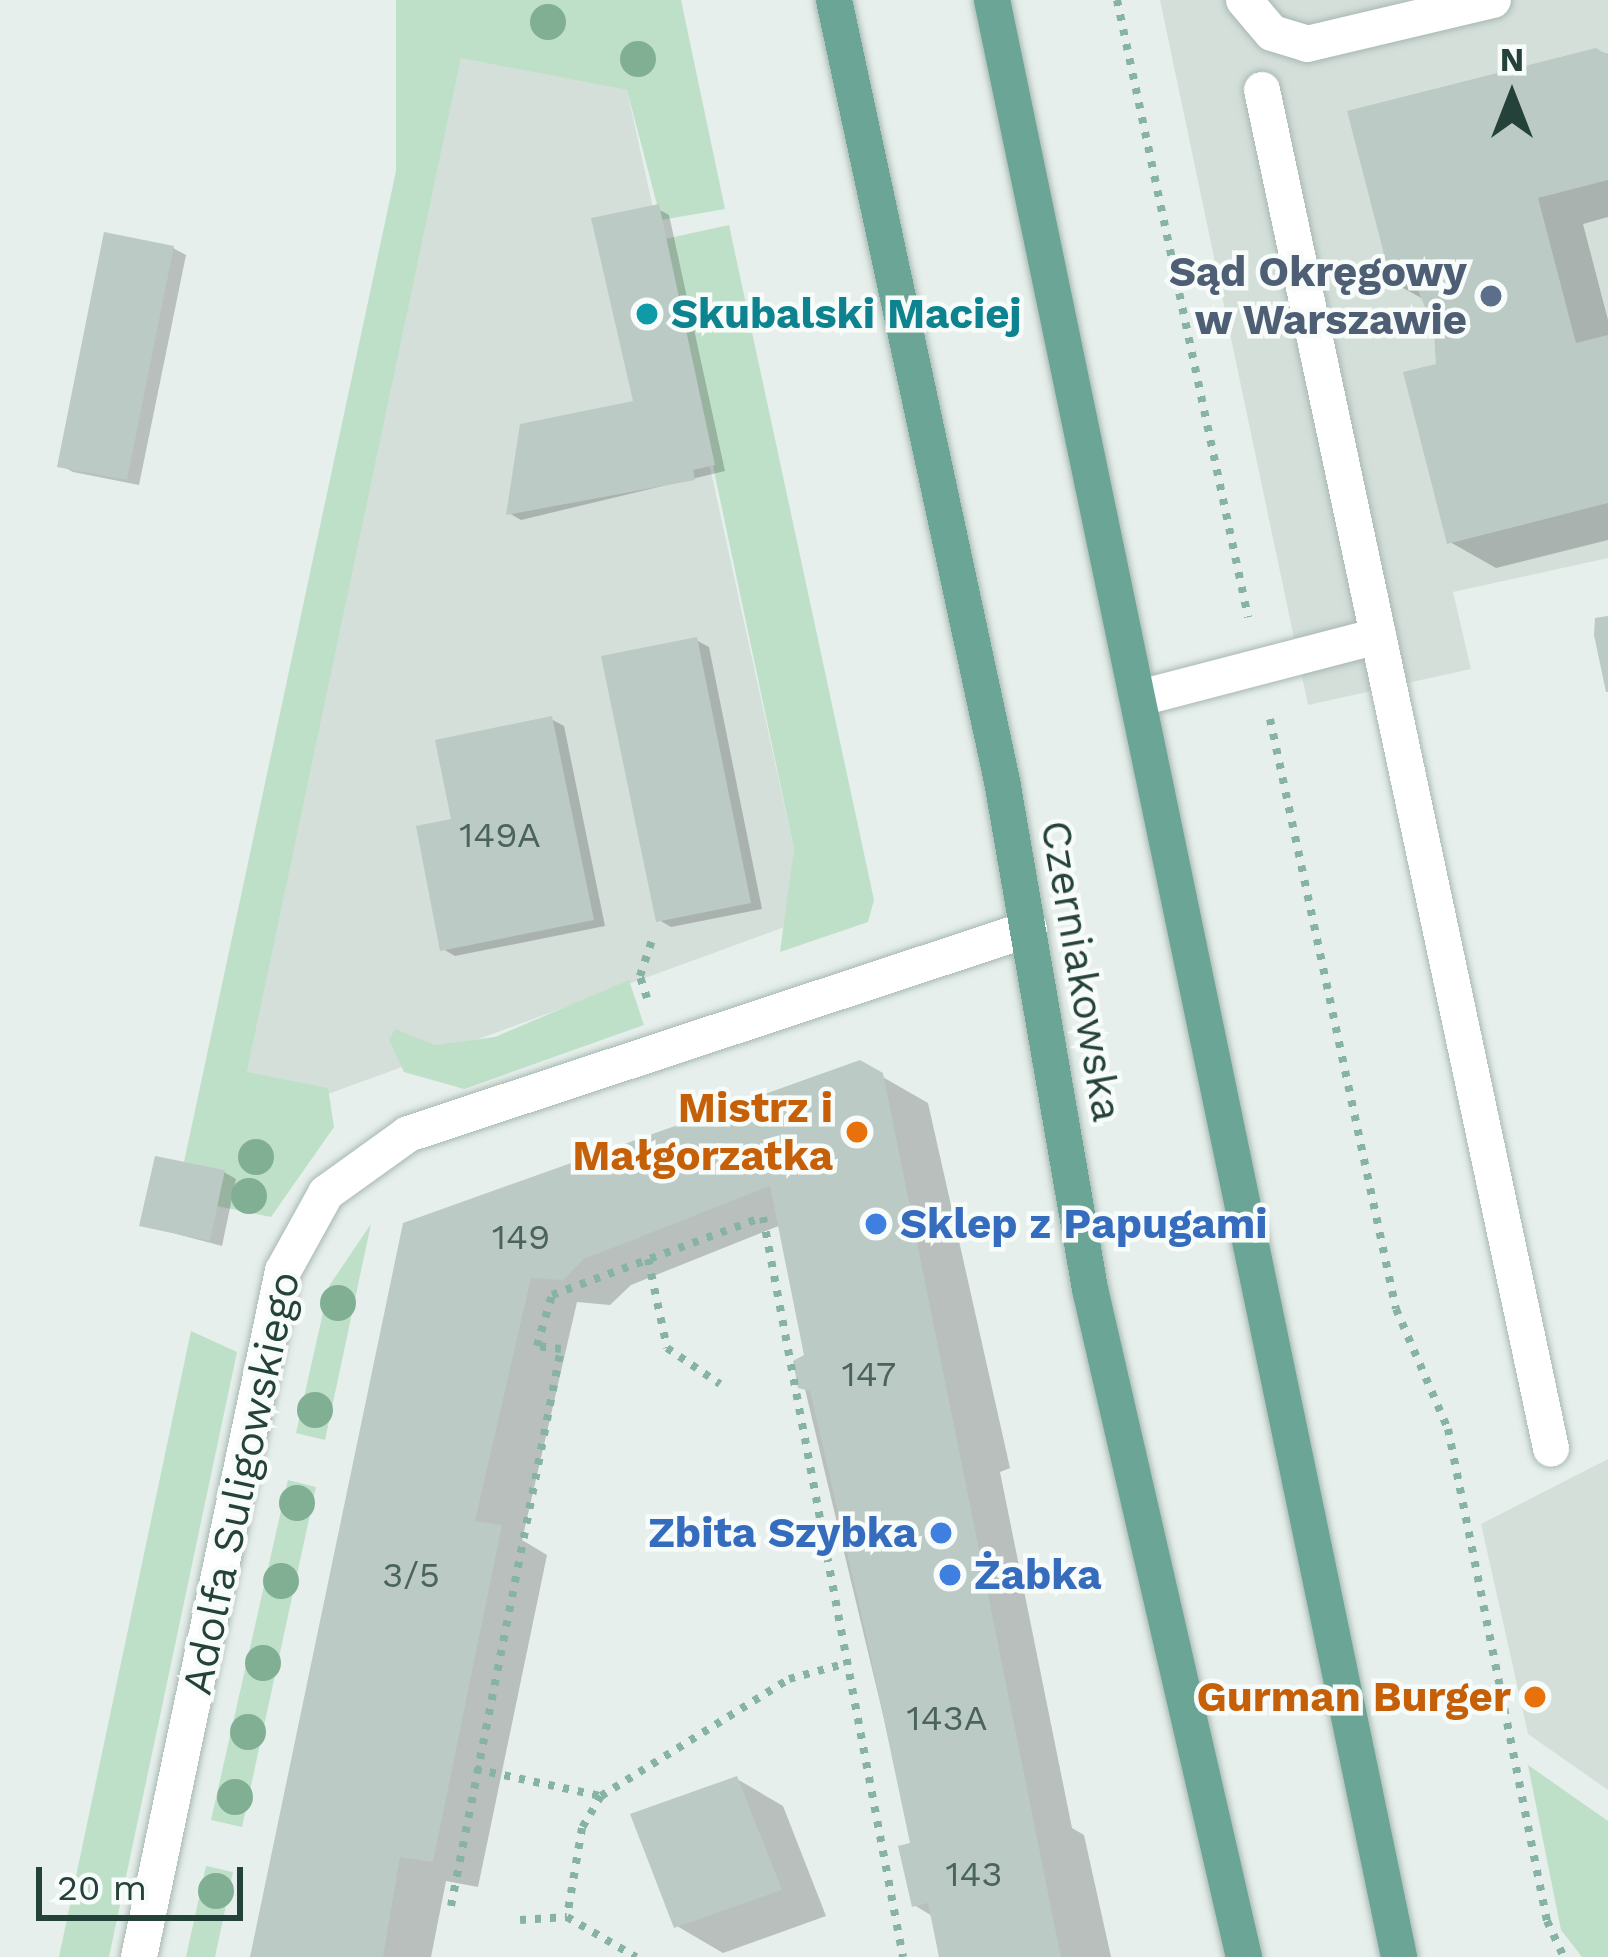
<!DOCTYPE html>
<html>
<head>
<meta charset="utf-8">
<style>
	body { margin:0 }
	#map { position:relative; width:1608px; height:1957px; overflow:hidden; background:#e6efeb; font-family:"Work Sans",sans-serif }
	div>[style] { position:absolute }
	.built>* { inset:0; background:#d4dfda }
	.green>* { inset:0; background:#bfe0c8 }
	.shadow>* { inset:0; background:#0003 }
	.building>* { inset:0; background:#bbcac4 }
	.path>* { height:8px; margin-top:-4px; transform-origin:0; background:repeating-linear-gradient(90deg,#86b3a5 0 6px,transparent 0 15px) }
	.roads { filter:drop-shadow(0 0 3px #a8b8b2) drop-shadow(0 0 3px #a8b8b2) }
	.minor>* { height:36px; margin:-18px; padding:0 18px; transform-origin:18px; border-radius:18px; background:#fff }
	.major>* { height:36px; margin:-18px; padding:0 18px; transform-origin:18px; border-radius:18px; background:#6aa596 }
	.trees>* { width:36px; height:36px; margin:-18px; border-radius:50%; background:#80af93 }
	.dots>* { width:33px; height:33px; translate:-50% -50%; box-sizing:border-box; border:6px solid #f7fbf9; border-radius:50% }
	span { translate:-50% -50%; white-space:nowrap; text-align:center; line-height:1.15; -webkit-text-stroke:9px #f7fbf9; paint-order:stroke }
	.number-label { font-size:36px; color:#4a645c }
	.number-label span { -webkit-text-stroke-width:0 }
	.service-label { font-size:42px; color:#4e5e75; font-weight:700 }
	.right { translate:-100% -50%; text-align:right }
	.culture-label { font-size:42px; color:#0d838f; font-weight:700 }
	.left { translate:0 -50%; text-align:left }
	.street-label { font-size:42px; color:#24423a }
	.food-label { font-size:42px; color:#c56008; font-weight:700 }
	.shop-label { font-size:42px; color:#366cbe; font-weight:700 }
	.north { position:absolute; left:1452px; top:36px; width:120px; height:120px; -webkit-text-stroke:9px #f7fbf9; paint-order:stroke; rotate:0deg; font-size:33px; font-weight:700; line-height:48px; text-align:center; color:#24423a }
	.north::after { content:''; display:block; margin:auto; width:42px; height:54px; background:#24423a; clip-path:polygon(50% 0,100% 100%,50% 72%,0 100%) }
	.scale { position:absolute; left:36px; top:1867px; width:207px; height:54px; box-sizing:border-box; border:6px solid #24423a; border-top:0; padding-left:15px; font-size:36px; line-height:42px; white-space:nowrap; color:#24423a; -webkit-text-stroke:9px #f7fbf9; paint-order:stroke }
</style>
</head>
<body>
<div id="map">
	<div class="built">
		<div style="clip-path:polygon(1160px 0,1608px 0,1608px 558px,1453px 592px,1471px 669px,1308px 705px)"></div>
		<div style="clip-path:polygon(461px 57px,627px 90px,794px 849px,790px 925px,235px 1128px)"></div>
		<div style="clip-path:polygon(1608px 1459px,1608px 1790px,1528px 1734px,1481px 1524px)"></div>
	</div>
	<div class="green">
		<div style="clip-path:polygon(396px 0,681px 0,725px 209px,661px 220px,627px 90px,461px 58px,247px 1072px,328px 1088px,334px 1127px,271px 1217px,217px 1206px,224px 1170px,184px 1162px,396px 171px)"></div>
		<div style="clip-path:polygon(729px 225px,874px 900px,868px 922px,780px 952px,794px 849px,665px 239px)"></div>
		<div style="clip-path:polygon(629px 980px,644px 1025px,464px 1089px,404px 1072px,389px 1040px,395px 1029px,435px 1045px,495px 1037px)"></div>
		<div style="clip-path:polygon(371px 1224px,325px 1440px,296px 1433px,329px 1286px)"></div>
		<div style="clip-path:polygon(191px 1331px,237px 1352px,109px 1957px,59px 1957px)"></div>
		<div style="clip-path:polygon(288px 1480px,316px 1487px,242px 1827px,211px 1820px)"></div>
		<div style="clip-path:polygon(1528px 1765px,1608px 1821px,1608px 1957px,1582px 1957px,1561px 1930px)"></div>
		<div style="clip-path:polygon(206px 1866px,233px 1872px,215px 1957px,186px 1957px)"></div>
	</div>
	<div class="shadow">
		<div style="clip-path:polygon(1596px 51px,1608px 54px,1608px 217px,1583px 224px,1608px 320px,1608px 540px,1496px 568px,1450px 542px,1436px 330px,1425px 300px,1394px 283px)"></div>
		<div style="clip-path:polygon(656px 208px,669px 215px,725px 471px,521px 520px,509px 513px,636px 403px)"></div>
		<div style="clip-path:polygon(173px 248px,186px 255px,139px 485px,73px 472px,60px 465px)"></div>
		<div style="clip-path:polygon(696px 640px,709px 647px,762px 909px,671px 927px,659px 920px)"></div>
		<div style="clip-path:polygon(551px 719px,564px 726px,605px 926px,455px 956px,443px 949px,454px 821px)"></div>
		<div style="clip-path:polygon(860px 1064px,928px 1103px,1010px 1468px,1000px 1472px,1072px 1828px,1084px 1835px,1111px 1957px,942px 1957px,934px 1917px,914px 1905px,914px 1844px,798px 1360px,807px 1357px,781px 1225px,631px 1285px,610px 1305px,577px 1302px,522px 1540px,547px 1555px,478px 1887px,446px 1881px,431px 1957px,251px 1957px,405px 1225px)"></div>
		<div style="clip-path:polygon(224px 1172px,236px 1179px,222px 1246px,143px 1225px)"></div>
		<div style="clip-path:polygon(737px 1779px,783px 1806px,826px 1916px,723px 1953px,677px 1926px)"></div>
	</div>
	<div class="building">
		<div style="clip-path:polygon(1596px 48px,1608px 55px,1608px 180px,1538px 198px,1576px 343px,1608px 335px,1608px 503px,1447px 544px,1403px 372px,1436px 364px,1434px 331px,1414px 279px,1392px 285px,1347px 111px)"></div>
		<div style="clip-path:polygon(659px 204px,715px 465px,693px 470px,695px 480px,506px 515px,520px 424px,633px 401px,591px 218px)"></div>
		<div style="clip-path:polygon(104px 232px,174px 246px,127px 480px,57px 467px)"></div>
		<div style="clip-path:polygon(1608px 616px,1608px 692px,1606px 692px,1594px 635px,1595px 618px)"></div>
		<div style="clip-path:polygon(697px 637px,751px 903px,656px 922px,601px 656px)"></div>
		<div style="clip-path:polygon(552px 716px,594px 920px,440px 951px,416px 826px,451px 819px,435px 740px)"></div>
		<div style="clip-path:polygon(860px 1060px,883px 1073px,1061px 1957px,939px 1957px,928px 1903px,912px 1907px,898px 1846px,910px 1843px,867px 1639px,810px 1391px,798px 1388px,793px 1361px,804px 1355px,770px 1186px,584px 1259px,563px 1280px,531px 1278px,475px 1521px,502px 1525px,433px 1862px,400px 1857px,383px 1957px,250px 1957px,403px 1223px)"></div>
		<div style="clip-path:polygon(155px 1156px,225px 1170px,210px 1241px,139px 1226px)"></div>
		<div style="clip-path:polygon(737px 1776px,782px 1890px,674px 1928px,630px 1814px)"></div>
	</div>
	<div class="path">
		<div style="left:1117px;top:0;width:631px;rotate:78.01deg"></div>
		<div style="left:1270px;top:719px;width:603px;rotate:77.95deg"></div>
		<div style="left:1396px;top:1309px;width:131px;rotate:66.6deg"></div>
		<div style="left:1448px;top:1429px;width:502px;rotate:78.62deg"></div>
		<div style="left:1547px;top:1921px;width:40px;rotate:65deg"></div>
		<div style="left:647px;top:998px;width:23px;rotate:-108deg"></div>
		<div style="left:640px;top:976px;width:44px;rotate:-71.6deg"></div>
		<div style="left:648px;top:1259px;width:91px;rotate:77.9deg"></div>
		<div style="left:667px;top:1348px;width:64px;rotate:34.2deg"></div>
		<div style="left:475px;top:1769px;width:129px;rotate:12.1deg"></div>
		<div style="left:601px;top:1796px;width:221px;rotate:-31.9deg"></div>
		<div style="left:789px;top:1679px;width:60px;rotate:-15.4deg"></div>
		<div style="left:601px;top:1796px;width:37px;rotate:121deg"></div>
		<div style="left:582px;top:1828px;width:90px;rotate:99.6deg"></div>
		<div style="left:567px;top:1917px;width:80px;rotate:30.1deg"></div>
		<div style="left:451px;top:1906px;width:568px;rotate:-78.83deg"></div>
		<div style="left:561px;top:1349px;width:24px;rotate:-173deg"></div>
		<div style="left:537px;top:1346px;width:53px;rotate:-73.6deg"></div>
		<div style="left:552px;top:1295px;width:225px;rotate:-20.3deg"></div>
		<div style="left:763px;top:1217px;width:753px;rotate:79.29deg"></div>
		<div style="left:520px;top:1920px;width:47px;rotate:-3.7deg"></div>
	</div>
	<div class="roads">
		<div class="minor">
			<div style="left:1244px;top:0;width:43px;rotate:49.7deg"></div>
			<div style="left:1272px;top:33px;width:37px;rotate:17deg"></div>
			<div style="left:1307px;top:44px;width:191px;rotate:-13.3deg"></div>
			<div style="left:1262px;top:90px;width:1389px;rotate:77.99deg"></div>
			<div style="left:1140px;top:698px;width:246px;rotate:-14.6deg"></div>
			<div style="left:139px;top:1957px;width:701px;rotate:-78.15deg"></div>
			<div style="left:283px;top:1271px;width:89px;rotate:-61.1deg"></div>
			<div style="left:326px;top:1193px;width:101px;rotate:-35.7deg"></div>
			<div style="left:408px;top:1134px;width:654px;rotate:-18.27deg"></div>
		</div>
		<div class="major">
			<div style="left:834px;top:0;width:799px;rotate:77.86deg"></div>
			<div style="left:1002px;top:781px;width:516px;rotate:80.17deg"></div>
			<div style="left:1090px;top:1289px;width:686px;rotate:77.02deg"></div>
			<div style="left:992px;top:0;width:1999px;rotate:78.25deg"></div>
		</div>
	</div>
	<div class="trees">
		<div style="left:548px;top:22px"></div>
		<div style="left:638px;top:59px"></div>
		<div style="left:256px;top:1157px"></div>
		<div style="left:249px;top:1196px"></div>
		<div style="left:338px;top:1303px"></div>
		<div style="left:315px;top:1410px"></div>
		<div style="left:297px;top:1503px"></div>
		<div style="left:281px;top:1581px"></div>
		<div style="left:263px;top:1663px"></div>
		<div style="left:248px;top:1732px"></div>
		<div style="left:235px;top:1797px"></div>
		<div style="left:216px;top:1891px"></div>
	</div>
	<div class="dots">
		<div style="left:1491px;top:296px;background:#5c6f8a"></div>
		<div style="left:647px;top:314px;background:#0f9aa8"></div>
		<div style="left:857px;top:1132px;background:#e8710a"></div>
		<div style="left:876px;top:1224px;background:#3f7fe0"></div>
		<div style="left:941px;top:1533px;background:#3f7fe0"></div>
		<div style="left:950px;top:1575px;background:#3f7fe0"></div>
		<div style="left:1535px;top:1697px;background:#e8710a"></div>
	</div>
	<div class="number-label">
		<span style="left:500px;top:836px">149A</span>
		<span style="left:521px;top:1238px">149</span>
		<span style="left:869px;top:1375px">147</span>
		<span style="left:411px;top:1576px">3/5</span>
		<span style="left:947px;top:1719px">143A</span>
		<span style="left:974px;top:1875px">143</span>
	</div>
	<div class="service-label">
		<span class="right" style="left:1467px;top:296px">Sąd Okręgowy<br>w Warszawie</span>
	</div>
	<div class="culture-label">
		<span class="left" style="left:671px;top:314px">Skubalski Maciej</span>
	</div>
	<div class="street-label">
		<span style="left:1081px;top:971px;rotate:80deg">Czerniakowska</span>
		<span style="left:241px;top:1483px;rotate:-78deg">Adolfa Suligowskiego</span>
	</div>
	<div class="food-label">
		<span class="right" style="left:833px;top:1132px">Mistrz i<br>Małgorzatka</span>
		<span class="right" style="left:1511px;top:1697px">Gurman Burger</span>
	</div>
	<div class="shop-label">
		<span class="left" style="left:900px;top:1224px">Sklep z Papugami</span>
		<span class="right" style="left:917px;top:1533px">Zbita Szybka</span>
		<span class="left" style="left:974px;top:1575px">Żabka</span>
	</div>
	<div class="north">N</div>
	<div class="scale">20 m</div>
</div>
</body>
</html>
